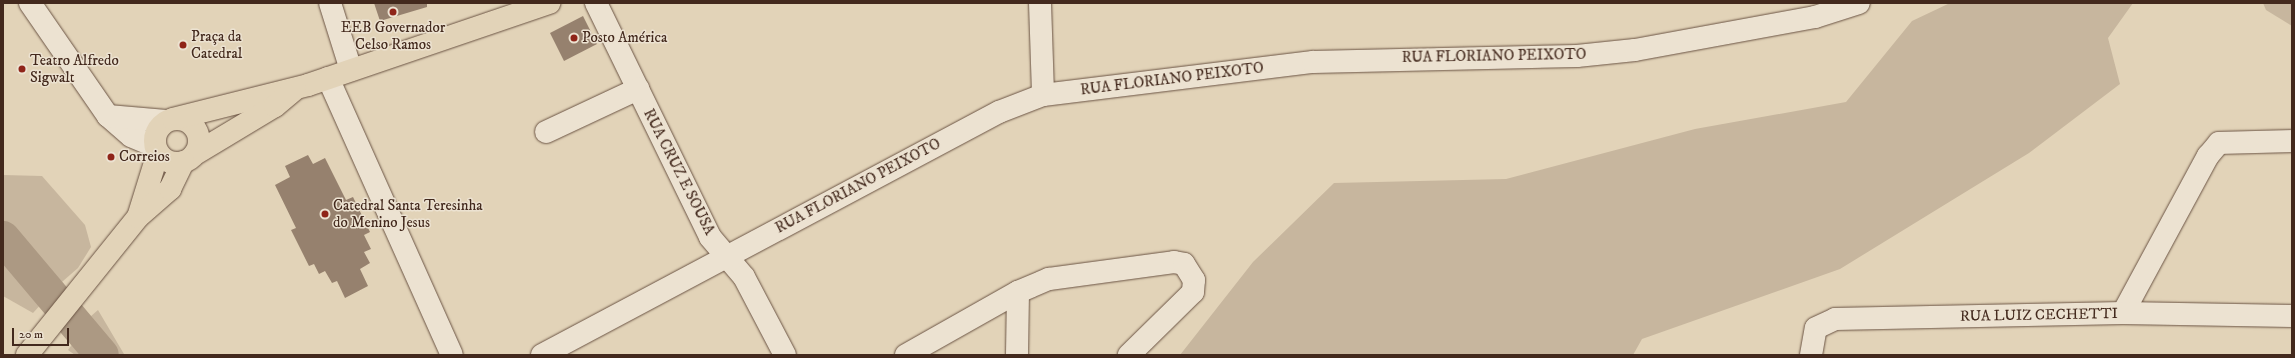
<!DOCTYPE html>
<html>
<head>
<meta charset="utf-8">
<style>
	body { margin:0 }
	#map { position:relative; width:2295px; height:358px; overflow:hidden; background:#e2d3b8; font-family:"IM FELL DW Pica",serif }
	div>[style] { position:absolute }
	.green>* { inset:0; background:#c7b69e }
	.river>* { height:34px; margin:-17px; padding:0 17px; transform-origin:17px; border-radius:17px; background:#ac9983 }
	.building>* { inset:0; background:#96816e }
	.roads { filter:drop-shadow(0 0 1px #6b5444) drop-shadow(0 0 1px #6b5444) }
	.minor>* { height:22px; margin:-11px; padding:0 11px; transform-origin:11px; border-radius:11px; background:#ece2d1 }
	.major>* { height:22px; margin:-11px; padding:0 11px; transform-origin:11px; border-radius:11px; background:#e2d3b8 }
	.major>.ring { margin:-11px; padding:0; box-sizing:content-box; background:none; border:22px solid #e2d3b8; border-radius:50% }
	.dots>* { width:11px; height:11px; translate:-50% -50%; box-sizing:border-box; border:2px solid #ece2d1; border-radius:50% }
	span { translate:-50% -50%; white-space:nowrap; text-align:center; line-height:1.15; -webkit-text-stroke:3px #ece2d1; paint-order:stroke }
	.poi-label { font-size:15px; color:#43291d }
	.left { translate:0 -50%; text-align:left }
	.street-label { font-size:15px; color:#43291d }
	.frame { position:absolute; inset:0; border:4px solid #43291d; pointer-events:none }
	.scale { position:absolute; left:12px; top:328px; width:57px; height:18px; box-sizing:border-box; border:2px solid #43291d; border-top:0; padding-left:5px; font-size:12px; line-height:14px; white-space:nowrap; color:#43291d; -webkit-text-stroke:3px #ece2d1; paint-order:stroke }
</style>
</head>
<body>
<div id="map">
	<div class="green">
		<div style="clip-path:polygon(1950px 3px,2133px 3px,2108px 38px,2120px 84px,2029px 153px,1840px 269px,1642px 339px,1633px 355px,1180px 355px,1253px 262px,1334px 183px,1506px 179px,1695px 129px,1846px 102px,1912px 21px)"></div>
		<div style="clip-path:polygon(2263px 3px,2292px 3px,2292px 26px,2266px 10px)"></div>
		<div style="clip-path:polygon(3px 175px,42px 176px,85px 225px,91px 247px,78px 268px,55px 288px,3px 228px)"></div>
		<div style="clip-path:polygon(3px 254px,44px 301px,33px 313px,3px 296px)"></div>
		<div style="clip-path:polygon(98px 310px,124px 354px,125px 355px,113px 355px,83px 323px)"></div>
		<div style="clip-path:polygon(79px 335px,90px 348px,96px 355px,75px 355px,68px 350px)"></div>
	</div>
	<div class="river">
		<div style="left:3px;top:238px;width:153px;rotate:49.8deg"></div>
	</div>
	<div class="building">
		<div style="clip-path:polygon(374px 3px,427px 3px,427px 7px,380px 21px)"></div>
		<div style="clip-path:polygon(583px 16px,597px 44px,564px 61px,550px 33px)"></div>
		<div style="clip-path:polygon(308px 155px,313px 164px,325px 158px,346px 200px,353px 197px,370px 232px,364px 235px,371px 249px,364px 252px,370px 263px,360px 269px,368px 286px,345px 298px,337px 281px,332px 283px,325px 271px,319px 274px,314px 264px,309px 266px,291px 230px,296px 228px,275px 185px,290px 177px,285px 166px)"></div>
	</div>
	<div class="roads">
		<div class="minor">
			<div style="left:30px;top:3px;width:137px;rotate:55.4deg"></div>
			<div style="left:108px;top:116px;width:30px;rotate:41deg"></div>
			<div style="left:131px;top:136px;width:26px;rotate:23deg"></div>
			<div style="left:330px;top:3px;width:70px;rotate:72.6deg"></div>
			<div style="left:596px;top:3px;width:260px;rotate:64deg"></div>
			<div style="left:710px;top:237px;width:52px;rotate:49.6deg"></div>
			<div style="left:744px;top:277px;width:88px;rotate:62.3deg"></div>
			<div style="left:1040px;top:3px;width:92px;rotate:88.1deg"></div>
			<div style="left:328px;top:78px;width:303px;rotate:65.9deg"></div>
			<div style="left:108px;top:116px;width:58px;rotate:4.9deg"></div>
			<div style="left:546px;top:132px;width:102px;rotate:-25.1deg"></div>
			<div style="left:2123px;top:313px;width:179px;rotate:-61.6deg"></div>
			<div style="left:2208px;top:156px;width:17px;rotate:-50deg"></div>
			<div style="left:2219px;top:143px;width:73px;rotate:-1.6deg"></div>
			<div style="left:542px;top:355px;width:518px;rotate:-28deg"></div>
			<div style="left:999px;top:112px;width:47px;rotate:-21.1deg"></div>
			<div style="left:1043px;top:95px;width:272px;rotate:-7deg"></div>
			<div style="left:1313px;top:62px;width:264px;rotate:-1.3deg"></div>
			<div style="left:1577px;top:56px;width:58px;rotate:-5.9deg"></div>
			<div style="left:1635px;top:50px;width:183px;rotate:-10.4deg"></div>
			<div style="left:1815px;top:17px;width:46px;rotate:-17.7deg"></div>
			<div style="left:906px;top:355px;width:129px;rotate:-29.4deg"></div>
			<div style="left:1018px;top:292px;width:34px;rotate:-23deg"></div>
			<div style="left:1049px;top:279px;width:126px;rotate:-7.7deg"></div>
			<div style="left:1174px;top:262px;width:10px;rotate:11deg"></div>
			<div style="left:1184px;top:264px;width:19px;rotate:58deg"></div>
			<div style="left:1194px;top:280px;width:12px;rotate:95deg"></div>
			<div style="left:1193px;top:292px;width:90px;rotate:135.5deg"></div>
			<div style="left:1017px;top:355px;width:63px;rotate:-89.1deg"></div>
			<div style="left:1811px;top:355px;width:27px;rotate:-80deg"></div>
			<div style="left:1816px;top:328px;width:21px;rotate:-25deg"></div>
			<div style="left:1835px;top:319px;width:288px;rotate:-1.2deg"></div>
			<div style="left:2123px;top:313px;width:169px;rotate:1deg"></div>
		</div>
		<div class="major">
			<div class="ring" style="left:155px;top:119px;width:22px;height:22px"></div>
			<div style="left:173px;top:119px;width:139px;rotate:-14.1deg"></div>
			<div style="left:308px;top:85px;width:255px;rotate:-18.8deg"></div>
			<div style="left:195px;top:154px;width:93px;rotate:-31deg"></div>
			<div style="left:275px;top:106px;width:26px;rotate:-40deg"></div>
			<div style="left:139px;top:214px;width:64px;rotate:-72.7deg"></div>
			<div style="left:27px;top:355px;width:177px;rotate:-51.2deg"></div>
			<div style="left:138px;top:217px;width:43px;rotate:-41.2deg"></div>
			<div style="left:170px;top:189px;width:30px;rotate:-64deg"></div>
		</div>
	</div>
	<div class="dots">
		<div style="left:393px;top:12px;background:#8f2418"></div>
		<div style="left:574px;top:38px;background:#8f2418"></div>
		<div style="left:183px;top:45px;background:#8f2418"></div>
		<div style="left:22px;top:69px;background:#8f2418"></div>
		<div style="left:111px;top:157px;background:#8f2418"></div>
		<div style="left:325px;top:214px;background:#8f2418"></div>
	</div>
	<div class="poi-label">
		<span style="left:393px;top:36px">EEB Governador<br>Celso Ramos</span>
		<span class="left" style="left:191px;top:45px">Praça da<br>Catedral</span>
		<span class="left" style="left:582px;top:38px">Posto América</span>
		<span class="left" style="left:30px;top:69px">Teatro Alfredo<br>Sigwalt</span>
		<span class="left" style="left:119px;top:157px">Correios</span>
		<span class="left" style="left:333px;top:214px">Catedral Santa Teresinha<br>do Menino Jesus</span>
	</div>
	<div class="street-label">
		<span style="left:1494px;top:56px;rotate:-1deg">RUA FLORIANO PEIXOTO</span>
		<span style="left:1172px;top:79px;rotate:-7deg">RUA FLORIANO PEIXOTO</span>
		<span style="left:679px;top:172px;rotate:63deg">RUA CRUZ E SOUSA</span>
		<span style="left:858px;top:186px;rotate:-28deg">RUA FLORIANO PEIXOTO</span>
		<span style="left:2039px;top:315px;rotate:-1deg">RUA LUIZ CECHETTI</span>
	</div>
	<div class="frame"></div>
	<div class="scale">20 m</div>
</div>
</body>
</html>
